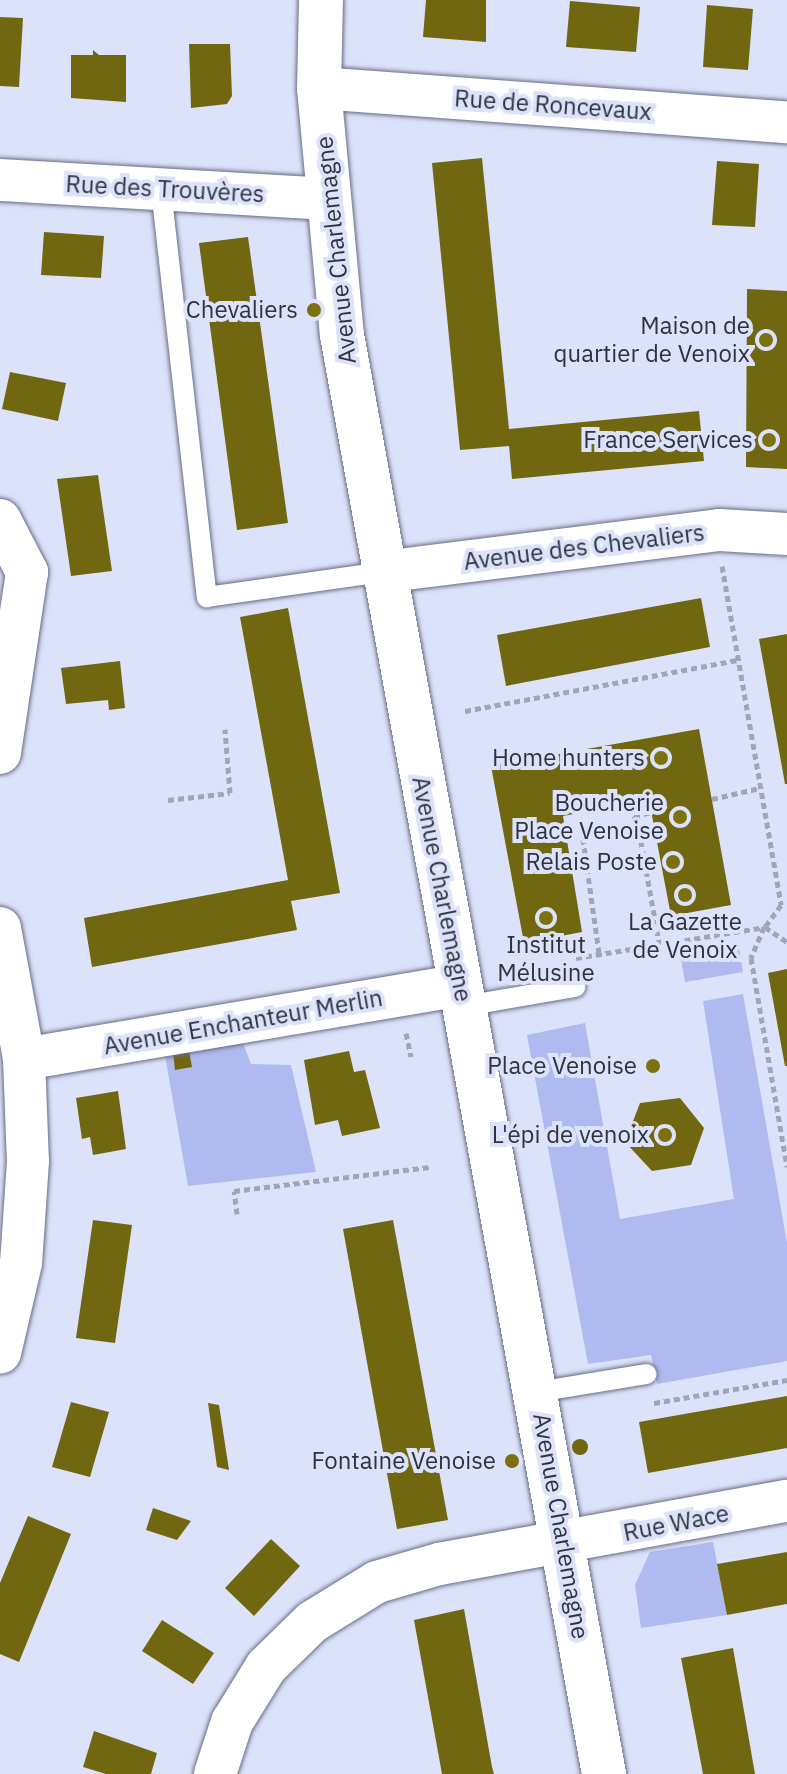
<!DOCTYPE html>
<html>
<head>
<meta charset="utf-8">
<style>
	body { margin:0 }
	#map { position:relative; width:787px; height:1774px; overflow:hidden; background:#dce2fa; font-family:"IBM Plex Sans",sans-serif }
	div>[style] { position:absolute }
	.green>* { inset:0; background:#aebaf0 }
	.building>* { inset:0; background:#726711 }
	.round { border-radius:50% }
	.path>* { height:5px; margin-top:-2.5px; transform-origin:0; background:repeating-linear-gradient(90deg,#a0a5b8 0 6px,transparent 0 10px) }
	.roads { filter:drop-shadow(0 0 2px #676d87) drop-shadow(0 0 2px #676d87) }
	.service>* { height:20px; margin:-10px; padding:0 10px; transform-origin:10px; border-radius:10px; background:#fff }
	.minor>* { height:42px; margin:-21px; padding:0 21px; transform-origin:21px; border-radius:21px; background:#fff }
	.tertiary>* { height:44px; margin:-22px; padding:0 22px; transform-origin:22px; border-radius:22px; background:#fff }
	.dots>* { width:22px; height:22px; translate:-50% -50%; box-sizing:border-box; border:4px solid #dce2fa; border-radius:50% }
	span { translate:-50% -50%; white-space:nowrap; text-align:center; line-height:1.15; -webkit-text-stroke:8px #dce2fa; paint-order:stroke }
	.street-label { font-size:24px; color:#30333e }
	.poi-label { font-size:24px; color:#30333e }
	.right { translate:-100% -50%; text-align:right }
</style>
</head>
<body>
<div id="map">
	<div class="green">
		<div style="clip-path:polygon(738px 943px,743px 972px,685px 982px,680px 954px)"></div>
		<div style="clip-path:polygon(743px 994px,787px 1243px,787px 1361px,657px 1384px,651px 1355px,588px 1364px,527px 1035px,585px 1023px,620px 1219px,734px 1199px,703px 1001px)"></div>
		<div style="clip-path:polygon(243px 1043px,251px 1064px,291px 1065px,316px 1172px,188px 1186px,164px 1050px)"></div>
		<div style="clip-path:polygon(713px 1542px,727px 1615px,641px 1628px,635px 1585px,650px 1552px)"></div>
	</div>
	<div class="building">
		<div style="clip-path:polygon(426px 0,486px 0,486px 42px,423px 37px)"></div>
		<div style="clip-path:polygon(570px 1px,640px 7px,636px 52px,566px 47px)"></div>
		<div style="clip-path:polygon(707px 5px,753px 9px,748px 70px,703px 67px)"></div>
		<div style="clip-path:polygon(0 17px,23px 18px,19px 87px,0 86px)"></div>
		<div style="clip-path:polygon(189px 44px,230px 44px,232px 96px,227px 104px,191px 108px)"></div>
		<div style="clip-path:polygon(93px 50px,99px 55px,126px 55px,126px 102px,71px 98px,71px 55px,93px 55px)"></div>
		<div style="clip-path:polygon(482px 158px,509px 429px,699px 411px,704px 461px,512px 479px,509px 446px,460px 450px,432px 163px)"></div>
		<div style="clip-path:polygon(717px 161px,759px 164px,755px 227px,712px 225px)"></div>
		<div style="clip-path:polygon(44px 232px,104px 236px,101px 278px,41px 275px)"></div>
		<div style="clip-path:polygon(248px 237px,288px 523px,237px 530px,199px 243px)"></div>
		<div style="clip-path:polygon(747px 289px,787px 291px,787px 469px,746px 467px)"></div>
		<div style="clip-path:polygon(10px 372px,66px 383px,58px 421px,2px 409px)"></div>
		<div style="clip-path:polygon(98px 475px,112px 571px,71px 576px,57px 479px)"></div>
		<div style="clip-path:polygon(701px 598px,710px 647px,506px 686px,497px 635px)"></div>
		<div style="clip-path:polygon(288px 608px,340px 893px,291px 901px,297px 930px,92px 967px,84px 918px,288px 880px,240px 617px)"></div>
		<div style="clip-path:polygon(787px 634px,787px 784px,785px 784px,759px 639px)"></div>
		<div style="clip-path:polygon(120px 661px,125px 708px,109px 710px,108px 700px,66px 704px,61px 668px)"></div>
		<div style="clip-path:polygon(699px 729px,731px 905px,671px 916px,649px 800px,605px 808px,563px 816px,582px 932px,524px 943px,491px 766px)"></div>
		<div style="clip-path:polygon(787px 969px,787px 1066px,785px 1066px,768px 973px)"></div>
		<div style="clip-path:polygon(189px 1051px,192px 1067px,175px 1070px,173px 1053px)"></div>
		<div style="clip-path:polygon(349px 1051px,354px 1072px,365px 1070px,380px 1128px,342px 1136px,338px 1120px,315px 1125px,304px 1060px)"></div>
		<div style="clip-path:polygon(118px 1091px,126px 1149px,93px 1155px,90px 1137px,82px 1139px,76px 1098px)"></div>
		<div style="clip-path:polygon(680px 1098px,704px 1128px,691px 1165px,652px 1171px,625px 1142px,640px 1103px)"></div>
		<div style="clip-path:polygon(93px 1220px,132px 1225px,115px 1343px,76px 1338px)"></div>
		<div style="clip-path:polygon(393px 1220px,448px 1520px,397px 1529px,343px 1229px)"></div>
		<div style="clip-path:polygon(787px 1396px,787px 1448px,648px 1473px,639px 1422px)"></div>
		<div style="clip-path:polygon(71px 1402px,109px 1412px,90px 1477px,52px 1467px)"></div>
		<div style="clip-path:polygon(208px 1403px,219px 1405px,229px 1470px,217px 1467px)"></div>
		<div class="round" style="left:572px;top:1439px;width:16px;height:16px"></div>
		<div style="clip-path:polygon(153px 1508px,191px 1521px,177px 1540px,146px 1530px)"></div>
		<div style="clip-path:polygon(28px 1516px,71px 1534px,19px 1662px,0 1654px,0 1583px)"></div>
		<div style="clip-path:polygon(271px 1539px,300px 1566px,254px 1616px,225px 1588px)"></div>
		<div style="clip-path:polygon(787px 1552px,787px 1604px,727px 1615px,717px 1564px)"></div>
		<div style="clip-path:polygon(464px 1609px,492px 1767px,494px 1774px,442px 1774px,414px 1620px)"></div>
		<div style="clip-path:polygon(162px 1620px,214px 1653px,193px 1684px,142px 1651px)"></div>
		<div style="clip-path:polygon(733px 1648px,755px 1774px,703px 1774px,681px 1658px)"></div>
		<div style="clip-path:polygon(94px 1731px,157px 1753px,151px 1774px,106px 1774px,83px 1767px)"></div>
	</div>
	<div class="path">
		<div style="left:722px;top:566px;width:344px;rotate:80.1deg"></div>
		<div style="left:781px;top:905px;width:27px;rotate:126deg"></div>
		<div style="left:765px;top:927px;width:27px;rotate:34deg"></div>
		<div style="left:465px;top:711px;width:277px;rotate:-10.6deg"></div>
		<div style="left:712px;top:799px;width:49px;rotate:-12.9deg"></div>
		<div style="left:168px;top:800px;width:62px;rotate:-6.4deg"></div>
		<div style="left:230px;top:793px;width:64px;rotate:-94.5deg"></div>
		<div style="left:639px;top:831px;width:16px;rotate:-108deg"></div>
		<div style="left:634px;top:816px;width:18px;rotate:-13deg"></div>
		<div style="left:764px;top:927px;width:34px;rotate:113deg"></div>
		<div style="left:751px;top:958px;width:212px;rotate:80.2deg"></div>
		<div style="left:599px;top:953px;width:115px;rotate:-98deg"></div>
		<div style="left:583px;top:839px;width:57px;rotate:-8.1deg"></div>
		<div style="left:639px;top:831px;width:113px;rotate:79.8deg"></div>
		<div style="left:576px;top:958px;width:192px;rotate:-9.3deg"></div>
		<div style="left:406px;top:1033px;width:24px;rotate:78deg"></div>
		<div style="left:237px;top:1214px;width:23px;rotate:-97deg"></div>
		<div style="left:234px;top:1191px;width:197px;rotate:-7deg"></div>
		<div style="left:654px;top:1403px;width:135px;rotate:-9.8deg"></div>
	</div>
	<div class="roads">
		<div class="service">
			<div style="left:161px;top:189px;width:411px;rotate:83.6deg"></div>
			<div style="left:207px;top:597px;width:177px;rotate:-8.1deg"></div>
			<div style="left:465px;top:1006px;width:112px;rotate:-9.8deg"></div>
			<div style="left:537px;top:1392px;width:111px;rotate:-9.3deg"></div>
		</div>
		<div class="minor">
			<div style="left:319px;top:88px;width:469px;rotate:4.2deg"></div>
			<div style="left:0;top:180px;width:330px;rotate:3.3deg"></div>
			<div style="left:0;top:520px;width:59px;rotate:62.6deg"></div>
			<div style="left:27px;top:572px;width:183px;rotate:98.5deg"></div>
			<div style="left:382px;top:572px;width:340px;rotate:-7.1deg"></div>
			<div style="left:719px;top:530px;width:68px;rotate:3.4deg"></div>
			<div style="left:0;top:928px;width:133px;rotate:79.6deg"></div>
			<div style="left:24px;top:1059px;width:102px;rotate:87.8deg"></div>
			<div style="left:28px;top:1161px;width:102px;rotate:93.9deg"></div>
			<div style="left:21px;top:1263px;width:92px;rotate:103.1deg"></div>
			<div style="left:24px;top:1059px;width:443px;rotate:-9.6deg"></div>
			<div style="left:215px;top:1774px;width:55px;rotate:-71.9deg"></div>
			<div style="left:232px;top:1722px;width:65px;rotate:-58.3deg"></div>
			<div style="left:266px;top:1667px;width:64px;rotate:-44.4deg"></div>
			<div style="left:312px;top:1622px;width:76px;rotate:-31.6deg"></div>
			<div style="left:377px;top:1582px;width:65px;rotate:-16.2deg"></div>
			<div style="left:439px;top:1564px;width:354px;rotate:-10.3deg"></div>
		</div>
		<div class="tertiary">
			<div style="left:321px;top:0;width:88px;rotate:91.3deg"></div>
			<div style="left:319px;top:88px;width:248px;rotate:84.7deg"></div>
			<div style="left:342px;top:335px;width:1463px;rotate:79.68deg"></div>
		</div>
	</div>
	<div class="dots">
		<div style="left:314px;top:310px;background:#7c700f"></div>
		<div style="left:766px;top:340px;background:#7c700f"></div>
		<div style="left:769px;top:440px;background:#7c700f"></div>
		<div style="left:661px;top:758px;background:#7c700f"></div>
		<div style="left:680px;top:817px;background:#7c700f"></div>
		<div style="left:673px;top:862px;background:#7c700f"></div>
		<div style="left:685px;top:895px;background:#7c700f"></div>
		<div style="left:546px;top:918px;background:#7c700f"></div>
		<div style="left:653px;top:1066px;background:#7c700f"></div>
		<div style="left:665px;top:1135px;background:#7c700f"></div>
		<div style="left:512px;top:1461px;background:#7c700f"></div>
	</div>
	<div class="street-label">
		<span style="left:553px;top:105px;rotate:4deg">Rue de Roncevaux</span>
		<span style="left:165px;top:189px;rotate:3deg">Rue des Trouvères</span>
		<span style="left:336px;top:250px;rotate:-96deg">Avenue Charlemagne</span>
		<span style="left:584px;top:547px;rotate:-7deg">Avenue des Chevaliers</span>
		<span style="left:442px;top:889px;rotate:79deg">Avenue Charlemagne</span>
		<span style="left:243px;top:1022px;rotate:-10deg">Avenue Enchanteur Merlin</span>
		<span style="left:676px;top:1523px;rotate:-11deg">Rue Wace</span>
		<span style="left:561px;top:1526px;rotate:80deg">Avenue Charlemagne</span>
	</div>
	<div class="poi-label">
		<span class="right" style="left:298px;top:310px">Chevaliers</span>
		<span class="right" style="left:750px;top:340px">Maison de<br>quartier de Venoix</span>
		<span class="right" style="left:753px;top:440px">France Services</span>
		<span class="right" style="left:645px;top:758px">Home hunters</span>
		<span class="right" style="left:664px;top:817px">Boucherie<br>Place Venoise</span>
		<span class="right" style="left:657px;top:862px">Relais Poste</span>
		<span style="left:685px;top:936px">La Gazette<br>de Venoix</span>
		<span style="left:546px;top:959px">Institut<br>Mélusine</span>
		<span class="right" style="left:637px;top:1066px">Place Venoise</span>
		<span class="right" style="left:649px;top:1135px">L'épi de venoix</span>
		<span class="right" style="left:496px;top:1461px">Fontaine Venoise</span>
	</div>
</div>
</body>
</html>
